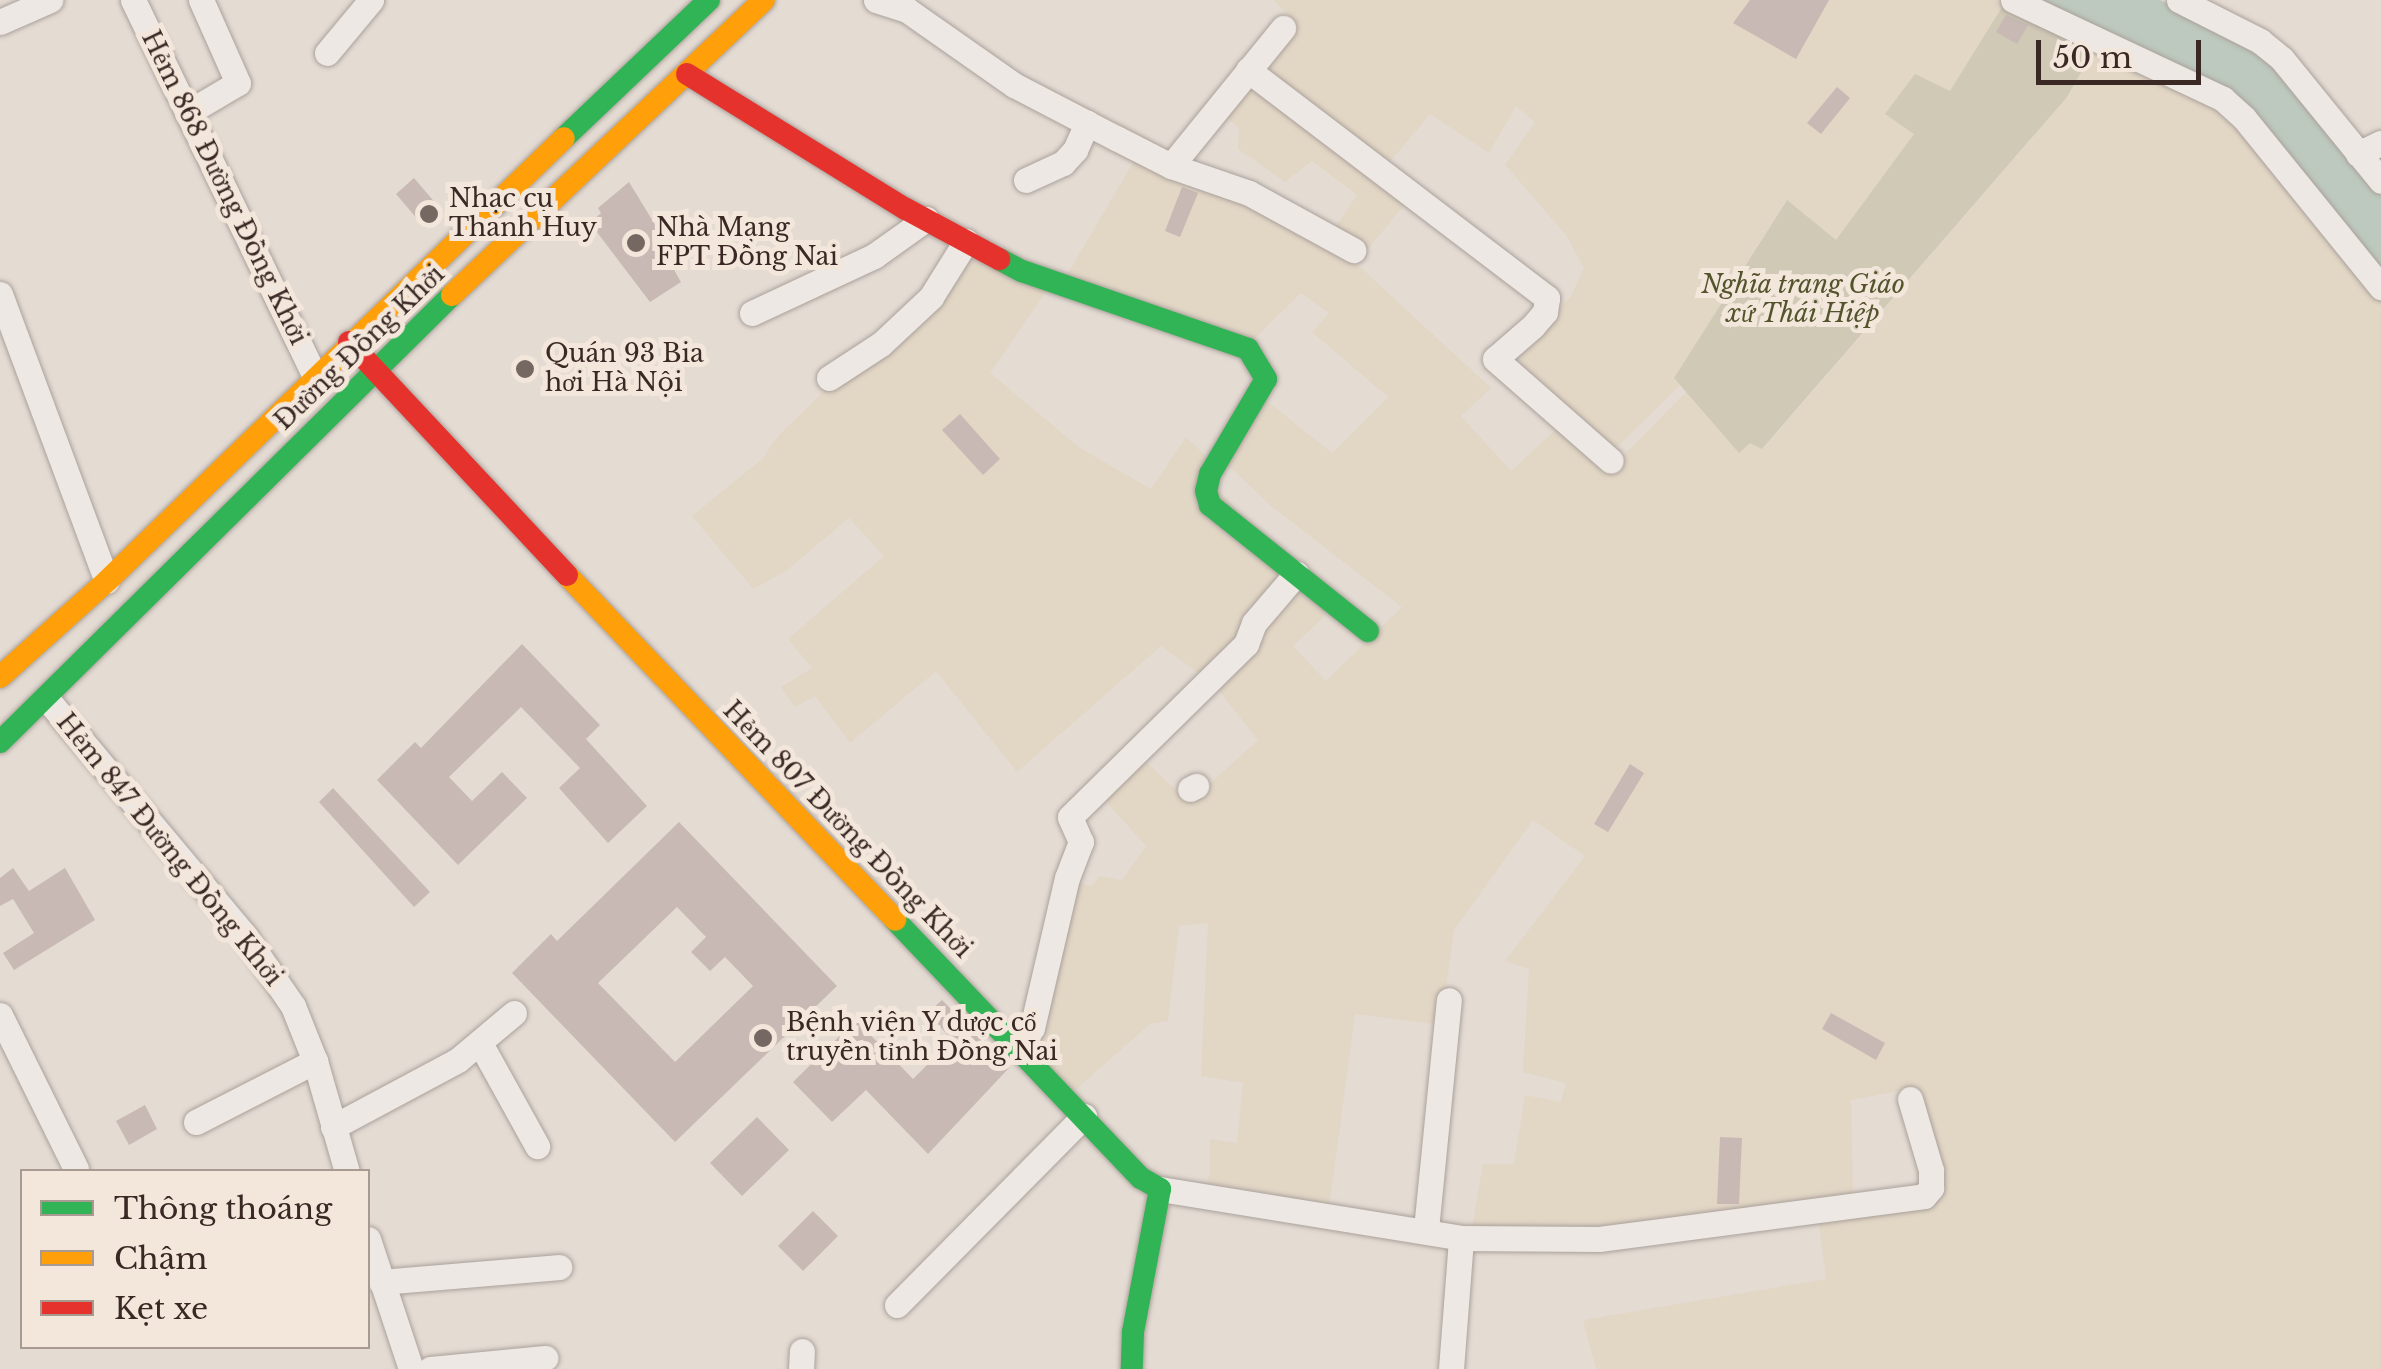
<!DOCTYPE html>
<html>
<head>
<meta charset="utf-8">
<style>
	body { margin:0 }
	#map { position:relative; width:2381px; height:1369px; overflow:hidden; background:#e4dbd3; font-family:"Libre Baskerville",serif }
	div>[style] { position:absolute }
	.farmland>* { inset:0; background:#e2d6c5 }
	.cemetery>* { inset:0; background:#d0c9b6 }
	.water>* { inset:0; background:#bdc9be }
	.building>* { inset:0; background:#c8b9b4 }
	.roads { filter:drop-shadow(0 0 2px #aaa19b) drop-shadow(0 0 2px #aaa19b) }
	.street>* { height:25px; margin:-12.5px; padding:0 12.5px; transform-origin:12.5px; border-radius:12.5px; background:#ede8e3 }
	.fast>* { height:22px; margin:-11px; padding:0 11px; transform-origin:11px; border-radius:11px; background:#30b455 }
	.slow>* { height:22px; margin:-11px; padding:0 11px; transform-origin:11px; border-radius:11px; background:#ff9f0a }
	.jam>* { height:22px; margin:-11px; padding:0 11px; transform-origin:11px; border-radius:11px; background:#e5322d }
	.dots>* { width:28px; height:28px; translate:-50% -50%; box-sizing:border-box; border:5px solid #f3e6db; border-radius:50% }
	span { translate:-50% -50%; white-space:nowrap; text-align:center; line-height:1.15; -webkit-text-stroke:10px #f3e6db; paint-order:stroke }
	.street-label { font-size:25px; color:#392823 }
	.poi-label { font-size:25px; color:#392823 }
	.left { translate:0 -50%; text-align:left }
	.park-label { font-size:25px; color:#53542c; font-style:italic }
	.legend { position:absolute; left:20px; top:1169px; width:350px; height:180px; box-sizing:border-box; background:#f3e6db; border:2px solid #a99a91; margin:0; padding:12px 18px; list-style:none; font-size:30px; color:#392823 }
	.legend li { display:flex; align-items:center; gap:20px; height:50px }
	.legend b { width:50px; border:2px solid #a99a91 }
	.scale { position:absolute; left:2036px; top:40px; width:165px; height:45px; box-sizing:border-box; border:5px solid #392823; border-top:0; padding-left:12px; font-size:30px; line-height:35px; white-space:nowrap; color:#392823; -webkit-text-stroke:8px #f3e6db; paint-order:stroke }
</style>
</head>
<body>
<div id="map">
	<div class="farmland">
		<div style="clip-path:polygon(1274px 0,1996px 0,2004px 4px,1950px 92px,1885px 113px,1915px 133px,1836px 241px,1786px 200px,1675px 377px,1681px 384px,1612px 452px,1508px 359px,1571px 296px,1584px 268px,1566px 235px,1505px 165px,1535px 122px,1516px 106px,1489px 153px,1430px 114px,1390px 162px,1419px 187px,1368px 249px,1333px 230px,1357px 195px,1312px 161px,1285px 182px,1238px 149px,1239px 128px,1222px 114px,1296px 24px)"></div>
		<div style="clip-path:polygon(2096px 46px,2217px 105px,2381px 298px,2381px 1369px,1596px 1369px,1583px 1320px,1826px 1279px,1818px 1218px,1921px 1205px,1914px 1088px,1851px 1100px,1853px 1197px,1550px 1233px,1472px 1228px,1483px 1164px,1514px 1164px,1525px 1095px,1561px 1102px,1566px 1083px,1523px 1072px,1529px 969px,1505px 961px,1585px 856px,1533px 820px,1454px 930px,1441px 1025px,1355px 1014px,1329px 1208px,1204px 1192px,1210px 1173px,1210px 1139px,1237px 1143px,1243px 1083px,1201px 1076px,1208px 923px,1179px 926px,1168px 1021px,1150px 1024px,1073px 1092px,1029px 1048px,1070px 880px,1092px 886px,1099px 876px,1122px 880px,1146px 846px,1100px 795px,1137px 753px,1182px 796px,1196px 796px,1258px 740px,1213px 683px,1161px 646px,1017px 772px,936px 671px,850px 743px,815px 696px,795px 707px,781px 687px,812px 668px,788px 639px,884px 556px,849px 518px,786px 571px,753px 589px,692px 516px,762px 459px,779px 435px,968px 251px,1048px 289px,990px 373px,1080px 448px,1151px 489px,1186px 437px,1209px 459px,1201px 472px,1332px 609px,1293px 646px,1326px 681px,1402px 607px,1271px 506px,1225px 462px,1263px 398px,1332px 453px,1388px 397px,1312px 332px,1329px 313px,1301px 293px,1252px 341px,1065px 278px,1136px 158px,1244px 200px,1348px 256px,1491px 388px,1461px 416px,1511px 471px,1560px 426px,1618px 461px,1689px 389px,1740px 452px,1750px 442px,1763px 449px,2067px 97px)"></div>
	</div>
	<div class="cemetery">
		<div style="clip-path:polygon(2004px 4px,2096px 46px,2067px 97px,1762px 449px,1750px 443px,1739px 453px,1674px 378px,1787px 200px,1836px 240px,1914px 134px,1885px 114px,1915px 74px,1950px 91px)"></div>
	</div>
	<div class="water">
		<div style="clip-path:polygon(2032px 0,2160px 0,2222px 29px,2276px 64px,2381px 194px,2381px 275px,2249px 112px)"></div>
	</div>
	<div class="building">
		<div style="clip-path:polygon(1750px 0,1829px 0,1796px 59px,1733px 23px)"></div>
		<div style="clip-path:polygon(2006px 15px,2028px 25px,2017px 44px,1996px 32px)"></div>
		<div style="clip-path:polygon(1837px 87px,1850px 98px,1821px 134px,1807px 123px)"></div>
		<div style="clip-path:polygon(414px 178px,443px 212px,425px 228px,396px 194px)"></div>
		<div style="clip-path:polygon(629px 182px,679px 264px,673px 268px,681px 282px,650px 302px,590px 223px,601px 213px,598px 208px)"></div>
		<div style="clip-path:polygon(1182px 187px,1198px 193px,1180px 237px,1165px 231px)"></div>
		<div style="clip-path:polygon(960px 414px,1000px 459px,983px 475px,942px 430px)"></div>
		<div style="clip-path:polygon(522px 644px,600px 725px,586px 739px,647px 806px,608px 843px,559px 788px,580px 768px,521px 707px,449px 777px,472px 801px,502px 772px,527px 798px,458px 865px,377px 780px,415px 742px,421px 748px)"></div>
		<div style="clip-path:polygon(1630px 764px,1644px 773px,1608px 832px,1594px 824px)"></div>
		<div style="clip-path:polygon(333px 788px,430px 892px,414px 907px,319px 802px)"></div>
		<div style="clip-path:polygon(evenodd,679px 822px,837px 986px,675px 1142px,512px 973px,551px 934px,557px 941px,679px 822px,677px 907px,706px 937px,691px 952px,710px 971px,725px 957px,753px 986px,675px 1062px,598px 983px,677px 907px)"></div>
		<div style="clip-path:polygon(13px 868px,29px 891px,65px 868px,95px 920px,14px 970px,3px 953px,34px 933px,13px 899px,0 906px,0 878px)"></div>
		<div style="clip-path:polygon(942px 1000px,1009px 1068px,928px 1154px,866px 1090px,832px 1122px,793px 1082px,856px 1020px,913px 1079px,952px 1040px,928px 1013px)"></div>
		<div style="clip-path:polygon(1831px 1013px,1885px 1043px,1876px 1060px,1822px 1029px)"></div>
		<div style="clip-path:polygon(145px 1105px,157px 1129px,129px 1145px,116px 1121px)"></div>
		<div style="clip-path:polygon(757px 1117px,789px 1150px,742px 1196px,710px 1163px)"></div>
		<div style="clip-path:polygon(1720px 1137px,1742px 1138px,1739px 1204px,1717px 1204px)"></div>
		<div style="clip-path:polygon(813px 1211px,838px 1236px,803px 1271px,778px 1246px)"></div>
	</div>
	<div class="roads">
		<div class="street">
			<div style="left:133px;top:0;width:418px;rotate:64.2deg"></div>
			<div style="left:876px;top:0;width:33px;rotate:18deg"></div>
			<div style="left:907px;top:10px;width:131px;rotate:35deg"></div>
			<div style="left:1014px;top:85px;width:115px;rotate:27.5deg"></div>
			<div style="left:1116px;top:138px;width:62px;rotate:27deg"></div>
			<div style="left:1171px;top:166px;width:83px;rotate:19.1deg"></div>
			<div style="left:1249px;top:193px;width:119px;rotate:28.7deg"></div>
			<div style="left:2013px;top:0;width:232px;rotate:25.2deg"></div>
			<div style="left:2223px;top:99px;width:28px;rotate:42deg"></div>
			<div style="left:2244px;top:118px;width:218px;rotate:51deg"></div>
			<div style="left:2179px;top:0;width:91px;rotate:26.8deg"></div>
			<div style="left:2260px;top:41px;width:28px;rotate:39deg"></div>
			<div style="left:2282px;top:59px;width:157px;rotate:50.9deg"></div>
			<div style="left:0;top:22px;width:55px;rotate:-23.7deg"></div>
			<div style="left:327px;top:53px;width:69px;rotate:-50.3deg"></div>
			<div style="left:1248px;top:70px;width:376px;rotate:37.3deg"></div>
			<div style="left:1547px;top:298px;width:14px;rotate:98deg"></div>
			<div style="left:1545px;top:312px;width:18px;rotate:131deg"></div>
			<div style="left:1533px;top:326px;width:50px;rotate:139deg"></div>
			<div style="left:1495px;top:359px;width:154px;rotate:41.3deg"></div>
			<div style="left:187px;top:113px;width:59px;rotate:-30.5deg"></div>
			<div style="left:238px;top:83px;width:91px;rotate:-114deg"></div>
			<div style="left:2358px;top:154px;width:25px;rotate:-26deg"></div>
			<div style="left:1171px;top:166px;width:178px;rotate:-50.9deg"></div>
			<div style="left:1026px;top:180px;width:41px;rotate:-24.7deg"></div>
			<div style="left:1063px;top:163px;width:18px;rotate:-47deg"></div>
			<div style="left:1075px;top:150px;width:30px;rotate:-66deg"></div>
			<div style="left:0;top:294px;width:306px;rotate:69.6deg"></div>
			<div style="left:752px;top:313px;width:135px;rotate:-25deg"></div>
			<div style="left:874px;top:256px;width:64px;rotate:-35.4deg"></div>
			<div style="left:829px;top:378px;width:62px;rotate:-33.2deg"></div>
			<div style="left:881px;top:344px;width:69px;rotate:-43.2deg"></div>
			<div style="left:931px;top:297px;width:66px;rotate:-58deg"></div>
			<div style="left:47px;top:699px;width:309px;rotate:50.1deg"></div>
			<div style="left:245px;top:936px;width:85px;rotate:55.6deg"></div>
			<div style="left:293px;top:1006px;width:59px;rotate:68.2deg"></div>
			<div style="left:315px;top:1061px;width:116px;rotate:73.9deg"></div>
			<div style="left:1190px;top:789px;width:7px;rotate:-27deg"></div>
			<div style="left:0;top:1015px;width:172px;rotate:63.7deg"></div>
			<div style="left:480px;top:1043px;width:118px;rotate:61deg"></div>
			<div style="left:1020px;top:1047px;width:22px;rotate:-58deg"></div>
			<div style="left:1032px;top:1028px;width:154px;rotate:-76.9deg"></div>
			<div style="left:1067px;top:878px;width:39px;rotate:-69deg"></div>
			<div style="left:1081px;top:842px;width:27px;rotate:-114deg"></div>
			<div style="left:1070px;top:817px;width:247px;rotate:-44.5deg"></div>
			<div style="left:1246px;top:644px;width:22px;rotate:-69deg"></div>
			<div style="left:1254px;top:623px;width:65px;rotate:-49.4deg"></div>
			<div style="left:196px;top:1122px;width:134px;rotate:-27.1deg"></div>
			<div style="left:333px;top:1127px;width:142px;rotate:-28.2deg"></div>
			<div style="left:458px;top:1060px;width:73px;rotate:-40deg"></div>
			<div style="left:1160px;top:1189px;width:305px;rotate:9.2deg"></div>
			<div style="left:1461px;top:1238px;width:138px;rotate:0.4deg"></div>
			<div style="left:1599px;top:1239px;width:328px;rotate:-7.5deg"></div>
			<div style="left:1924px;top:1196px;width:11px;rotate:-49deg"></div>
			<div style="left:1931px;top:1188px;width:18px;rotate:-90deg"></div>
			<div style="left:1931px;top:1170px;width:74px;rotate:-106.5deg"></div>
			<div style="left:1426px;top:1229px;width:230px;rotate:-84.3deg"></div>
			<div style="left:368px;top:1239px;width:137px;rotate:71.7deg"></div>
			<div style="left:381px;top:1282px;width:179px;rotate:-4.8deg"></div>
			<div style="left:897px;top:1305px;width:266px;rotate:-45.3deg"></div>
			<div style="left:430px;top:1369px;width:116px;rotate:-5.5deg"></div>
			<div style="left:801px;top:1369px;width:18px;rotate:-87deg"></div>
			<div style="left:1451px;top:1369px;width:131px;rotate:-85.6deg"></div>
		</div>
		<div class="fast">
			<div style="left:564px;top:138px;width:200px;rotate:-43.6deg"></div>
			<div style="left:999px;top:259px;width:26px;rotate:28deg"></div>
			<div style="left:1022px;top:271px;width:239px;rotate:19deg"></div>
			<div style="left:1248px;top:349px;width:35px;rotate:59deg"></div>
			<div style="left:1266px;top:379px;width:110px;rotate:120.5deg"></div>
			<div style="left:1210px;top:474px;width:17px;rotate:103deg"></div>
			<div style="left:1206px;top:491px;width:15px;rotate:74deg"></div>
			<div style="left:1210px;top:505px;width:202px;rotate:38.6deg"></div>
			<div style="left:0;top:742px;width:636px;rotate:-44.68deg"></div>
			<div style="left:895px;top:920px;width:356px;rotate:46.4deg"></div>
			<div style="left:1141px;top:1178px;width:22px;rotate:30deg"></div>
			<div style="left:1160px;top:1189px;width:146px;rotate:100.7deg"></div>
			<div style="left:1133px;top:1332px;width:37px;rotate:92deg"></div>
		</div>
		<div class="slow">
			<div style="left:452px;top:295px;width:429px;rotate:-43.4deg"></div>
			<div style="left:567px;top:575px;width:476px;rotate:46.4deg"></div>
			<div style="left:0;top:677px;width:144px;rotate:-41.9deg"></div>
			<div style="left:107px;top:581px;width:636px;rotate:-44.11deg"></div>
		</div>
		<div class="jam">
			<div style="left:687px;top:74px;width:257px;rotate:31.7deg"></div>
			<div style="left:906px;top:209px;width:106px;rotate:28.3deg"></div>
			<div style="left:349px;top:342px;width:319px;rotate:46.9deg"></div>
		</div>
	</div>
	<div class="dots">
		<div style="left:429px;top:214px;background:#756761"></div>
		<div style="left:636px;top:243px;background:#756761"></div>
		<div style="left:525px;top:369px;background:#756761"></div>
		<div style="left:763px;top:1038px;background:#756761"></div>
	</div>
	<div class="street-label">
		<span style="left:224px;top:188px;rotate:64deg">Hẻm 868 Đường Đồng Khởi</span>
		<span style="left:360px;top:348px;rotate:-44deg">Đường Đồng Khởi</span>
		<span style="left:847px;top:830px;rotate:46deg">Hẻm 807 Đường Đồng Khởi</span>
		<span style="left:169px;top:850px;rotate:51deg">Hẻm 847 Đường Đồng Khởi</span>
	</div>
	<div class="poi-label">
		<span class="left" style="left:449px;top:214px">Nhạc cụ<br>Thanh Huy</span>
		<span class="left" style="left:656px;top:243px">Nhà Mạng<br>FPT Đồng Nai</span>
		<span class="left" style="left:545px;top:369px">Quán 93 Bia<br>hơi Hà Nội</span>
		<span class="left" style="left:786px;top:1038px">Bệnh viện Y dược cổ<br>truyền tỉnh Đồng Nai</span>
	</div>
	<div class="park-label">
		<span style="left:1803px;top:300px">Nghĩa trang Giáo<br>xứ Thái Hiệp</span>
	</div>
	<ul class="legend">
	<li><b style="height:12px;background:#30b455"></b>Thông thoáng</li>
	<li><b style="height:12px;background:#ff9f0a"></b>Chậm</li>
	<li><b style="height:12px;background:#e5322d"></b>Kẹt xe</li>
	</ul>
	<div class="scale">50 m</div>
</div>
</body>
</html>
